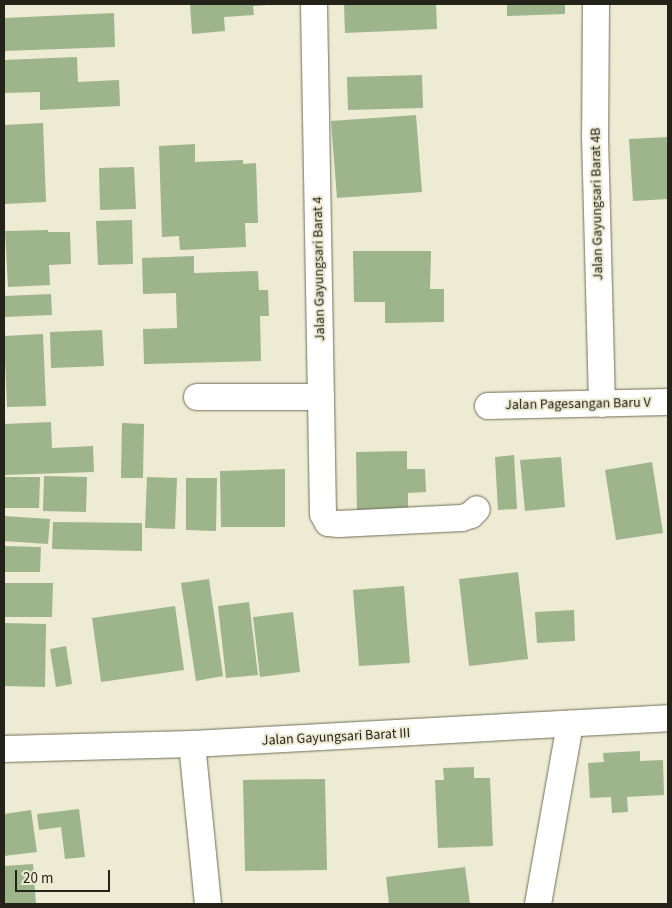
<!DOCTYPE html>
<html>
<head>
<meta charset="utf-8">
<style>
	body { margin:0 }
	#map { position:relative; width:672px; height:908px; overflow:hidden; background:#eeebd4; font-family:"Source Sans 3",sans-serif }
	div>[style] { position:absolute }
	.building>* { inset:0; background:#9eb48a }
	.roads { filter:drop-shadow(0 0 1px #706d59) drop-shadow(0 0 1px #706d59) }
	.minor>* { height:26px; margin:-13px; padding:0 13px; transform-origin:13px; border-radius:13px; background:#fff }
	span { translate:-50% -50%; white-space:nowrap; text-align:center; line-height:1.15; -webkit-text-stroke:4px #eeebd4; paint-order:stroke }
	.street-label { font-size:14px; color:#24231a }
	.frame { position:absolute; inset:0; border:5px solid #24231a; pointer-events:none }
	.scale { position:absolute; left:15px; top:870px; width:95px; height:22px; box-sizing:border-box; border:2px solid #24231a; border-top:0; padding-left:6px; font-size:15px; line-height:18px; white-space:nowrap; color:#24231a; -webkit-text-stroke:4px #eeebd4; paint-order:stroke }
</style>
</head>
<body>
<div id="map">
	<div class="building">
		<div style="clip-path:polygon(190px 4px,268px 4px,268px 5px,253px 6px,254px 15px,224px 17px,225px 31px,192px 34px)"></div>
		<div style="clip-path:polygon(344px 4px,436px 4px,437px 29px,345px 33px)"></div>
		<div style="clip-path:polygon(507px 4px,565px 4px,565px 14px,507px 16px)"></div>
		<div style="clip-path:polygon(114px 13px,115px 47px,4px 51px,4px 18px)"></div>
		<div style="clip-path:polygon(77px 57px,78px 82px,119px 80px,120px 106px,40px 110px,40px 92px,4px 93px,4px 60px)"></div>
		<div style="clip-path:polygon(422px 75px,423px 108px,348px 110px,347px 77px)"></div>
		<div style="clip-path:polygon(416px 115px,422px 192px,337px 198px,331px 121px)"></div>
		<div style="clip-path:polygon(43px 123px,46px 202px,4px 204px,4px 125px)"></div>
		<div style="clip-path:polygon(668px 137px,668px 199px,633px 201px,629px 139px)"></div>
		<div style="clip-path:polygon(195px 144px,195px 162px,243px 160px,243px 164px,256px 163px,258px 223px,245px 223px,246px 247px,180px 250px,179px 236px,162px 237px,159px 146px)"></div>
		<div style="clip-path:polygon(134px 167px,136px 209px,100px 210px,99px 168px)"></div>
		<div style="clip-path:polygon(132px 220px,133px 264px,98px 265px,96px 221px)"></div>
		<div style="clip-path:polygon(48px 230px,48px 232px,70px 232px,71px 264px,49px 265px,50px 285px,8px 287px,5px 231px)"></div>
		<div style="clip-path:polygon(353px 251px,431px 251px,430px 289px,444px 289px,444px 322px,385px 323px,385px 302px,354px 302px)"></div>
		<div style="clip-path:polygon(194px 256px,194px 273px,258px 271px,259px 290px,268px 290px,269px 316px,260px 316px,261px 361px,144px 364px,143px 329px,177px 328px,176px 293px,143px 294px,142px 258px)"></div>
		<div style="clip-path:polygon(51px 294px,52px 315px,4px 317px,4px 296px)"></div>
		<div style="clip-path:polygon(102px 330px,104px 366px,51px 368px,50px 332px)"></div>
		<div style="clip-path:polygon(43px 334px,46px 406px,7px 407px,4px 336px)"></div>
		<div style="clip-path:polygon(51px 422px,52px 448px,93px 446px,94px 472px,4px 475px,4px 424px)"></div>
		<div style="clip-path:polygon(122px 423px,144px 424px,143px 478px,121px 478px)"></div>
		<div style="clip-path:polygon(407px 451px,407px 469px,425px 469px,426px 492px,408px 493px,408px 514px,357px 515px,356px 452px)"></div>
		<div style="clip-path:polygon(514px 455px,517px 509px,498px 510px,495px 457px)"></div>
		<div style="clip-path:polygon(561px 457px,565px 507px,525px 511px,520px 460px)"></div>
		<div style="clip-path:polygon(652px 462px,663px 533px,616px 540px,605px 470px)"></div>
		<div style="clip-path:polygon(285px 469px,285px 527px,221px 527px,220px 471px)"></div>
		<div style="clip-path:polygon(44px 476px,87px 477px,86px 512px,43px 511px)"></div>
		<div style="clip-path:polygon(5px 477px,40px 477px,39px 508px,4px 508px)"></div>
		<div style="clip-path:polygon(147px 477px,177px 478px,175px 529px,145px 528px)"></div>
		<div style="clip-path:polygon(186px 478px,217px 478px,216px 531px,186px 530px)"></div>
		<div style="clip-path:polygon(4px 516px,50px 519px,48px 544px,4px 541px)"></div>
		<div style="clip-path:polygon(53px 522px,142px 523px,142px 551px,52px 549px)"></div>
		<div style="clip-path:polygon(4px 546px,41px 547px,40px 572px,4px 572px)"></div>
		<div style="clip-path:polygon(518px 572px,528px 659px,469px 666px,459px 579px)"></div>
		<div style="clip-path:polygon(209px 579px,223px 676px,196px 681px,181px 583px)"></div>
		<div style="clip-path:polygon(4px 583px,53px 583px,52px 617px,4px 617px)"></div>
		<div style="clip-path:polygon(404px 586px,410px 663px,359px 666px,353px 590px)"></div>
		<div style="clip-path:polygon(249px 602px,258px 675px,226px 678px,218px 606px)"></div>
		<div style="clip-path:polygon(175px 606px,184px 670px,101px 682px,92px 618px)"></div>
		<div style="clip-path:polygon(574px 610px,575px 641px,537px 643px,535px 612px)"></div>
		<div style="clip-path:polygon(293px 612px,300px 672px,260px 677px,253px 617px)"></div>
		<div style="clip-path:polygon(4px 623px,46px 624px,45px 687px,4px 686px)"></div>
		<div style="clip-path:polygon(66px 646px,72px 684px,56px 687px,50px 649px)"></div>
		<div style="clip-path:polygon(640px 751px,640px 761px,663px 760px,664px 795px,627px 797px,628px 812px,612px 813px,611px 797px,590px 798px,588px 763px,604px 762px,603px 753px)"></div>
		<div style="clip-path:polygon(474px 767px,474px 778px,490px 778px,493px 846px,438px 848px,435px 780px,444px 780px,443px 768px)"></div>
		<div style="clip-path:polygon(325px 779px,327px 870px,245px 871px,243px 780px)"></div>
		<div style="clip-path:polygon(79px 809px,85px 857px,65px 859px,61px 827px,39px 830px,37px 814px)"></div>
		<div style="clip-path:polygon(31px 810px,37px 852px,4px 856px,4px 814px)"></div>
		<div style="clip-path:polygon(33px 864px,36px 904px,4px 904px,4px 866px)"></div>
		<div style="clip-path:polygon(465px 867px,470px 904px,389px 904px,386px 877px)"></div>
	</div>
	<div class="roads">
		<div class="minor">
			<div style="left:314px;top:4px;width:510px;rotate:88.99deg"></div>
			<div style="left:323px;top:514px;width:10px;rotate:61deg"></div>
			<div style="left:328px;top:523px;width:11px;rotate:5deg"></div>
			<div style="left:339px;top:524px;width:123px;rotate:-2.8deg"></div>
			<div style="left:462px;top:518px;width:9px;rotate:-18deg"></div>
			<div style="left:471px;top:515px;width:8px;rotate:-45deg"></div>
			<div style="left:596px;top:4px;width:132px;rotate:90.4deg"></div>
			<div style="left:595px;top:136px;width:268px;rotate:88.5deg"></div>
			<div style="left:197px;top:397px;width:124px"></div>
			<div style="left:488px;top:406px;width:180px;rotate:-1.3deg"></div>
			<div style="left:192px;top:744px;width:161px;rotate:84.3deg"></div>
			<div style="left:4px;top:749px;width:188px;rotate:-1.5deg"></div>
			<div style="left:192px;top:744px;width:477px;rotate:-3.1deg"></div>
			<div style="left:538px;top:904px;width:183px;rotate:-79.9deg"></div>
		</div>
	</div>
	<div class="street-label">
		<span style="left:597px;top:204px;rotate:-91deg">Jalan Gayungsari Barat 4B</span>
		<span style="left:319px;top:269px;rotate:-91deg">Jalan Gayungsari Barat 4</span>
		<span style="left:578px;top:404px;rotate:-1deg">Jalan Pagesangan Baru V</span>
		<span style="left:336px;top:737px;rotate:-3deg">Jalan Gayungsari Barat III</span>
	</div>
	<div class="frame"></div>
	<div class="scale">20 m</div>
</div>
</body>
</html>
